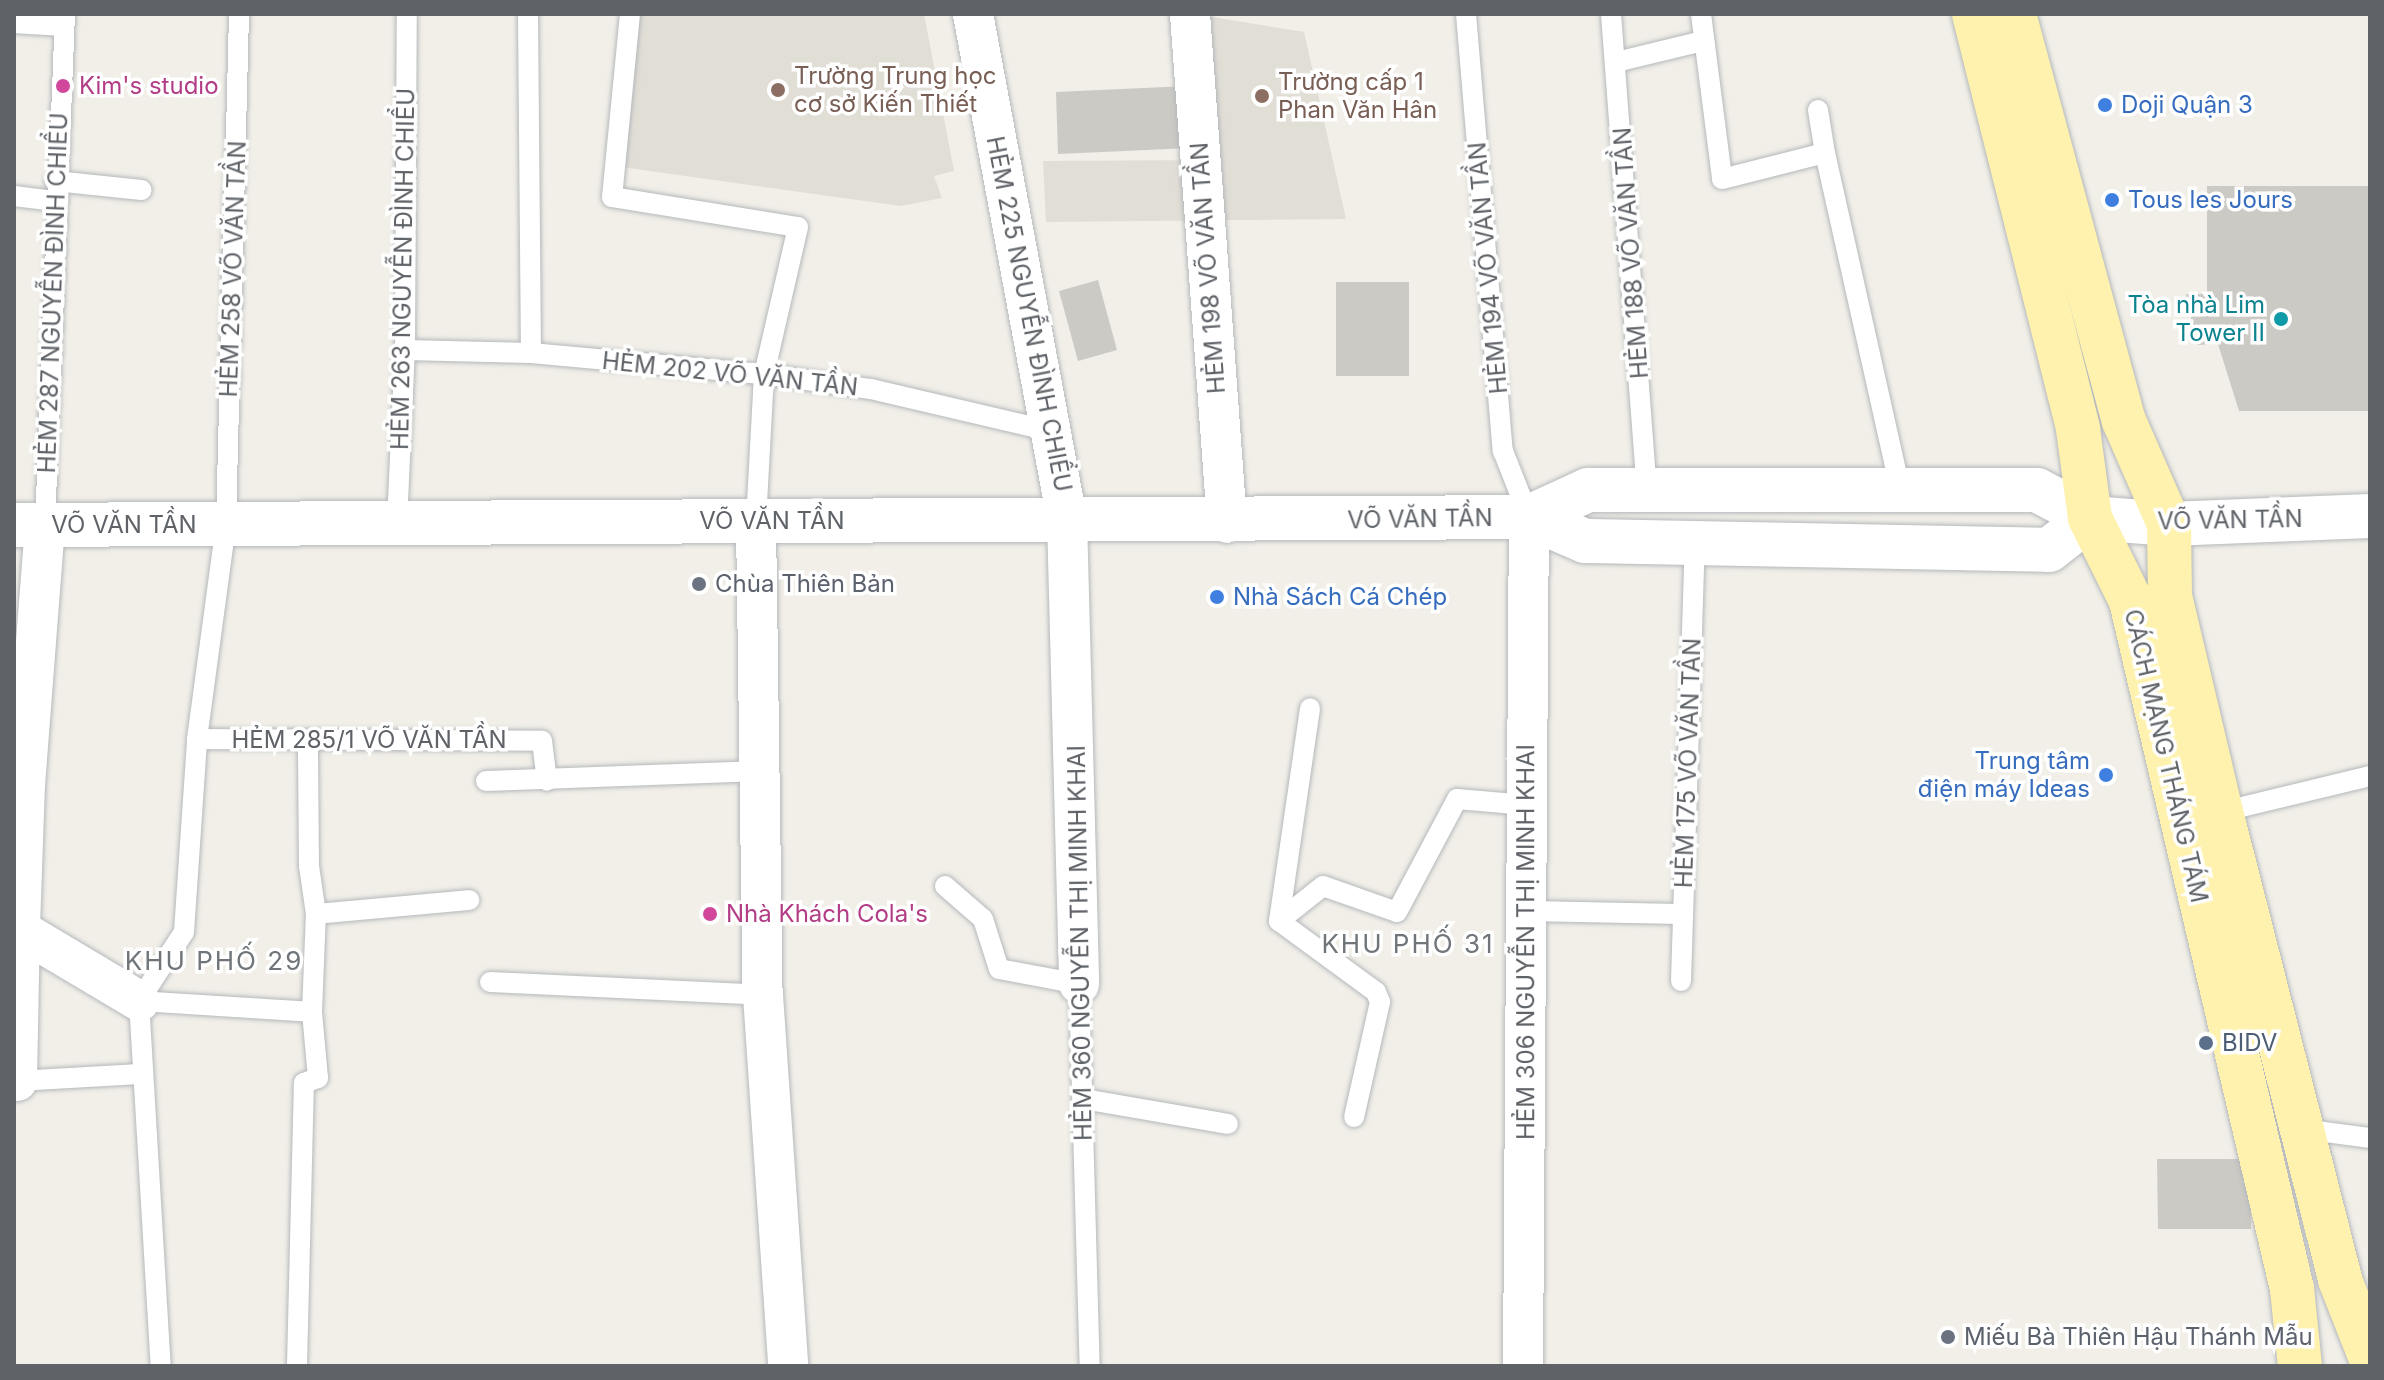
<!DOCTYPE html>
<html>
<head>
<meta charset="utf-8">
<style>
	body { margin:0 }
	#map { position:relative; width:2384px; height:1380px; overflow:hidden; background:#f1efe8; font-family:Inter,sans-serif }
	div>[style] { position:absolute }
	.education>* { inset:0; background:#e1ded6 }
	.building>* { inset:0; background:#cccac5 }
	.roads { filter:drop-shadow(0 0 2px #b5b8bc) drop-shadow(0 0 2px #b5b8bc) }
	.lane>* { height:20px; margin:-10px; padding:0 10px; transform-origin:10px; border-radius:10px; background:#fff }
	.street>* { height:40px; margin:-20px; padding:0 20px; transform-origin:20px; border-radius:20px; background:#fff }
	.secondary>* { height:44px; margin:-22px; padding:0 22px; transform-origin:22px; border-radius:22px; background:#fff }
	.primary>* { height:44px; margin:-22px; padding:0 22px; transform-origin:22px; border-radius:22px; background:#fff2af }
	.dots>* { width:22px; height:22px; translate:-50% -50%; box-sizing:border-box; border:4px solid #fff; border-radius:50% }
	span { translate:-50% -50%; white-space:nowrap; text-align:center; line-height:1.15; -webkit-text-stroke:7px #fff; paint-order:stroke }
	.education-label { font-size:24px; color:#785e54 }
	.left { translate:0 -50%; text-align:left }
	.hotel-label { font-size:24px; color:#b23c85 }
	.shop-label { font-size:24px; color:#366cbe }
	.right { translate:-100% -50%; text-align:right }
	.street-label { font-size:24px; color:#5f6368 }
	.culture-label { font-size:24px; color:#0d838f }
	.worship-label { font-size:24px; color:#5b616d }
	.service-label { font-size:24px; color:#4e5e75 }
	.neighbourhood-label { font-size:26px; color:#70757a; letter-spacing:2px }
	.frame { position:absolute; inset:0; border:16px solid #5f6368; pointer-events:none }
</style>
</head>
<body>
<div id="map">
	<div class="education">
		<div style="clip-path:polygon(621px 14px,924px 14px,954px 171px,934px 176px,942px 198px,901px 206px,614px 166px)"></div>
		<div style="clip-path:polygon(1200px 15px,1304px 32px,1346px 219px,1046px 222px,1043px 161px,1211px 160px)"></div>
	</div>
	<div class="building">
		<div style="clip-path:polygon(1187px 86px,1190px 148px,1058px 154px,1056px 92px)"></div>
		<div style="clip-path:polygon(2207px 186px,2370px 186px,2370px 411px,2239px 411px,2218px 344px,2197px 345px,2186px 294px,2207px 294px)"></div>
		<div style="clip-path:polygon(1098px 280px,1117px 350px,1078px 361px,1059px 291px)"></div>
		<div style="clip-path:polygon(1336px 282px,1409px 282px,1409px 376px,1336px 376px)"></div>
		<div style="clip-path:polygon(2157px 1159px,2250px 1159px,2251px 1229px,2158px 1229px)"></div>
	</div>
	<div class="roads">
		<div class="lane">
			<div style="left:528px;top:14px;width:339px;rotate:89.5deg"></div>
			<div style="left:630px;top:14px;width:184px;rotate:95.6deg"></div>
			<div style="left:612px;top:197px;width:188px;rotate:9.2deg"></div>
			<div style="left:798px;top:227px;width:151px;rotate:103deg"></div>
			<div style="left:764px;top:374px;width:147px;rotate:93.1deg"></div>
			<div style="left:1466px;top:14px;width:439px;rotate:85.2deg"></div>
			<div style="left:1503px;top:451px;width:71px;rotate:68.5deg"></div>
			<div style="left:1611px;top:14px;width:479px;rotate:85.7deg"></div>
			<div style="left:1701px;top:14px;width:166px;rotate:82.7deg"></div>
			<div style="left:1722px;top:179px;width:106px;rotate:-14.2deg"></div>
			<div style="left:1825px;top:153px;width:347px;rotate:77.4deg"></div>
			<div style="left:14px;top:23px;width:50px;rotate:3.4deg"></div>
			<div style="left:1616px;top:62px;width:89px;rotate:-13.6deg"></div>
			<div style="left:1818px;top:110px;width:44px;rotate:80.8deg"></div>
			<div style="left:55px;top:181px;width:87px;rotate:5.9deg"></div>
			<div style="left:14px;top:196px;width:40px;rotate:7.1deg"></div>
			<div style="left:405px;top:350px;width:126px;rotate:1.4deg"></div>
			<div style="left:531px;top:353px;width:234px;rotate:5.2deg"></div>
			<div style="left:764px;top:374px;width:108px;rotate:8deg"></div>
			<div style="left:871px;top:389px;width:184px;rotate:13.2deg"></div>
			<div style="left:397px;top:523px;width:173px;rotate:-87.4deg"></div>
			<div style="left:405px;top:350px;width:336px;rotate:-89.7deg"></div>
			<div style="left:45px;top:525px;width:511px;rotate:-87.76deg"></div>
			<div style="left:197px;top:739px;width:345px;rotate:0.3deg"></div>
			<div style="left:542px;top:741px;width:40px;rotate:82.9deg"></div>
			<div style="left:486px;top:781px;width:275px;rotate:-2.1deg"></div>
			<div style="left:2221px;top:812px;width:153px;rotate:-13.6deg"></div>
			<div style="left:945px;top:886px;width:50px;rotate:41deg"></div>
			<div style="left:983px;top:919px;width:52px;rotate:72.3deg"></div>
			<div style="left:999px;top:969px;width:81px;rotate:10.6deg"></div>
			<div style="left:1079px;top:984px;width:382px;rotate:88.4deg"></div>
			<div style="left:1526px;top:911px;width:157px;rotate:1.1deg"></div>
			<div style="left:316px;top:914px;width:154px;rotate:-5.2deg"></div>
			<div style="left:1279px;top:921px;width:56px;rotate:-38.5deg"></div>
			<div style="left:1323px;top:886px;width:78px;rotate:19.4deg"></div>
			<div style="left:1397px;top:912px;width:128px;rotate:-62deg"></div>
			<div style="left:1457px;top:799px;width:70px;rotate:4.9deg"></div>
			<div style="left:1279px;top:921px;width:120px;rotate:36.2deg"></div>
			<div style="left:1376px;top:992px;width:11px;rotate:68deg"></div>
			<div style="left:1380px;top:1002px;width:118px;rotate:102.7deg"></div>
			<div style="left:1279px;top:921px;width:215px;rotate:-81.7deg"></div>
			<div style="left:1681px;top:981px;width:437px;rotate:-88.2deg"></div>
			<div style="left:490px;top:982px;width:273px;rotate:2.7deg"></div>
			<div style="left:139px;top:1001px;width:82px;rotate:-56.9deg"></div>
			<div style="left:184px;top:932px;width:193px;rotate:-86.1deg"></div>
			<div style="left:197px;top:739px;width:217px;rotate:-82.3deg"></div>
			<div style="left:226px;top:524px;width:510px;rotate:-88.54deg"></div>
			<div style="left:139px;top:1001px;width:173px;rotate:3.6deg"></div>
			<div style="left:312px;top:1012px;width:98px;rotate:-87.7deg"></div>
			<div style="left:316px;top:914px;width:49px;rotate:-98.3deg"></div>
			<div style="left:309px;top:866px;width:126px;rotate:-90.5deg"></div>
			<div style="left:139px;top:1001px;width:366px;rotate:86.6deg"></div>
			<div style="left:17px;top:1081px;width:123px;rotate:-3.3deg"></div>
			<div style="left:1084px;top:1099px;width:146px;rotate:9.8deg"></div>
			<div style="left:2302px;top:1129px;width:69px;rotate:7.5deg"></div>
			<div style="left:297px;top:1366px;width:283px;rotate:-88.6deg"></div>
			<div style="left:304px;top:1083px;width:15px;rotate:-20deg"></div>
			<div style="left:318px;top:1078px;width:66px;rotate:-95.2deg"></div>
		</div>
		<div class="street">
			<div style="left:973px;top:14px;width:514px;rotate:79.46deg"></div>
			<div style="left:1067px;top:519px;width:465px;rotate:88.5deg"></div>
			<div style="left:1190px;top:14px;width:510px;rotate:85.84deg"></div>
			<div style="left:756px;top:521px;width:474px;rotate:89.2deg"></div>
			<div style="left:763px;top:995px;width:372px;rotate:86.1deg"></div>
			<div style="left:45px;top:525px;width:260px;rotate:94.4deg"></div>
			<div style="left:25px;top:784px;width:146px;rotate:92deg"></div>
			<div style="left:20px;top:930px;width:139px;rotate:30.8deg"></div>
			<div style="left:17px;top:1081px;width:151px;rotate:-88.9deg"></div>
			<div style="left:1523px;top:1366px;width:849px;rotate:-89.6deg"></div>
		</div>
		<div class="secondary">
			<div style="left:1529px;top:517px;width:61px;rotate:23.2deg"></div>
			<div style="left:1585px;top:541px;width:464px;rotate:1.1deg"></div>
			<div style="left:2049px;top:550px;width:52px;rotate:-38deg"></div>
			<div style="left:14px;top:525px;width:1515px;rotate:-0.3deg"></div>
			<div style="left:1529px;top:517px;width:65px;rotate:-24.6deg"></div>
			<div style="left:1588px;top:490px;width:449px"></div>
			<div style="left:2037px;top:490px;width:60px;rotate:27.8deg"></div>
			<div style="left:2090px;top:518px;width:79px;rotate:4.3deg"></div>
			<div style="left:2169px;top:524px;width:201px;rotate:-2.3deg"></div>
		</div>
		<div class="primary">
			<div style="left:1974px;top:14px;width:428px;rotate:75.9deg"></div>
			<div style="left:2078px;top:429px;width:90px;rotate:82.3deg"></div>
			<div style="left:2090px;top:518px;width:93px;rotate:63.7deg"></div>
			<div style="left:2131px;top:601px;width:707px;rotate:76.83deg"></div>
			<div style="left:2292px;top:1289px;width:77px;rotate:84.1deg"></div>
			<div style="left:2014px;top:14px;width:422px;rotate:74.9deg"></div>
			<div style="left:2124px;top:421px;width:112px;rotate:66.4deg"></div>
			<div style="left:2169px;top:524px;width:72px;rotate:89.2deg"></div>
			<div style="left:2170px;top:596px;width:222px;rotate:76.7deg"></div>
			<div style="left:2221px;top:812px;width:483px;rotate:75.7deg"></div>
			<div style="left:2340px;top:1280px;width:82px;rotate:68.5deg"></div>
		</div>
	</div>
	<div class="dots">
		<div style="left:63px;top:86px;background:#d1479c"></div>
		<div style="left:778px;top:90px;background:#8d6e63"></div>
		<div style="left:1262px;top:96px;background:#8d6e63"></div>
		<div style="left:2105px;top:105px;background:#3f7fe0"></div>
		<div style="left:2112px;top:200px;background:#3f7fe0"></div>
		<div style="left:2281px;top:319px;background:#0f9aa8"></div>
		<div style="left:699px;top:584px;background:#6b7280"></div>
		<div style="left:1217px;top:597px;background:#3f7fe0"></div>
		<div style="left:2106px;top:775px;background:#3f7fe0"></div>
		<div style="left:710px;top:914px;background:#d1479c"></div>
		<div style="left:2206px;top:1043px;background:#5c6f8a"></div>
		<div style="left:1948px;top:1337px;background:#6b7280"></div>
	</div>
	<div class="education-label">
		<span class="left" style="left:794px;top:90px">Trường Trung học<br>cơ sở Kiến Thiết</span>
		<span class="left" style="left:1278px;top:96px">Trường cấp 1<br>Phan Văn Hân</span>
	</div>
	<div class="hotel-label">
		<span class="left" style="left:79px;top:86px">Kim's studio</span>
		<span class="left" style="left:726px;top:914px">Nhà Khách Cola's</span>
	</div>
	<div class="shop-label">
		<span class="left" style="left:2121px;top:105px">Doji Quận 3</span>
		<span class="left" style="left:2128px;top:200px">Tous les Jours</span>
		<span class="left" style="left:1233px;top:597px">Nhà Sách Cá Chép</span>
		<span class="right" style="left:2090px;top:775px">Trung tâm<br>điện máy Ideas</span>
	</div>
	<div class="street-label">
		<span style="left:1631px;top:253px;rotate:-94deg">HẺM 188 VÕ VĂN TẦN</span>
		<span style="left:1208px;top:268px;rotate:-94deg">HẺM 198 VÕ VĂN TẦN</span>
		<span style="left:1488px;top:268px;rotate:-95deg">HẺM 194 VÕ VĂN TẦN</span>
		<span style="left:233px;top:269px;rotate:-88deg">HẺM 258 VÕ VĂN TẦN</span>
		<span style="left:403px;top:269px;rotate:-89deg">HẺM 263 NGUYỄN ÐÌNH CHIỂU</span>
		<span style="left:53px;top:293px;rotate:-88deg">HẺM 287 NGUYỄN ÐÌNH CHIỂU</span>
		<span style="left:1029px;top:314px;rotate:79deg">HẺM 225 NGUYỄN ÐÌNH CHIỂU</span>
		<span style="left:730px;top:374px;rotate:6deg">HẺM 202 VÕ VĂN TẦN</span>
		<span style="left:1420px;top:519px;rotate:-1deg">VÕ VĂN TẦN</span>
		<span style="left:2230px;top:520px;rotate:-1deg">VÕ VĂN TẦN</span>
		<span style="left:772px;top:521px">VÕ VĂN TẦN</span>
		<span style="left:124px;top:525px">VÕ VĂN TẦN</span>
		<span style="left:369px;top:740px">HẺM 285/1 VÕ VĂN TẦN</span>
		<span style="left:2166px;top:756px;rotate:77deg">CÁCH MẠNG THÁNG TÁM</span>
		<span style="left:1688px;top:763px;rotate:-88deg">HẺM 175 VÕ VĂN TẦN</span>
		<span style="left:1526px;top:942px;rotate:-90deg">HẺM 306 NGUYỄN THỊ MINH KHAI</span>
		<span style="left:1080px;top:943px;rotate:-91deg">HẺM 360 NGUYỄN THỊ MINH KHAI</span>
	</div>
	<div class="culture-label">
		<span class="right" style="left:2265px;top:319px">Tòa nhà Lim<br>Tower II</span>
	</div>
	<div class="worship-label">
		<span class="left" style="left:715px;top:584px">Chùa Thiên Bản</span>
		<span class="left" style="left:1964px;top:1337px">Miếu Bà Thiên Hậu Thánh Mẫu</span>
	</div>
	<div class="service-label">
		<span class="left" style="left:2222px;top:1043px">BIDV</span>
	</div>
	<div class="neighbourhood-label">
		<span style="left:1408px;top:944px">KHU PHỐ 31</span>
		<span style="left:214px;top:961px">KHU PHỐ 29</span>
	</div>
	<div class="frame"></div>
</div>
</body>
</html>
